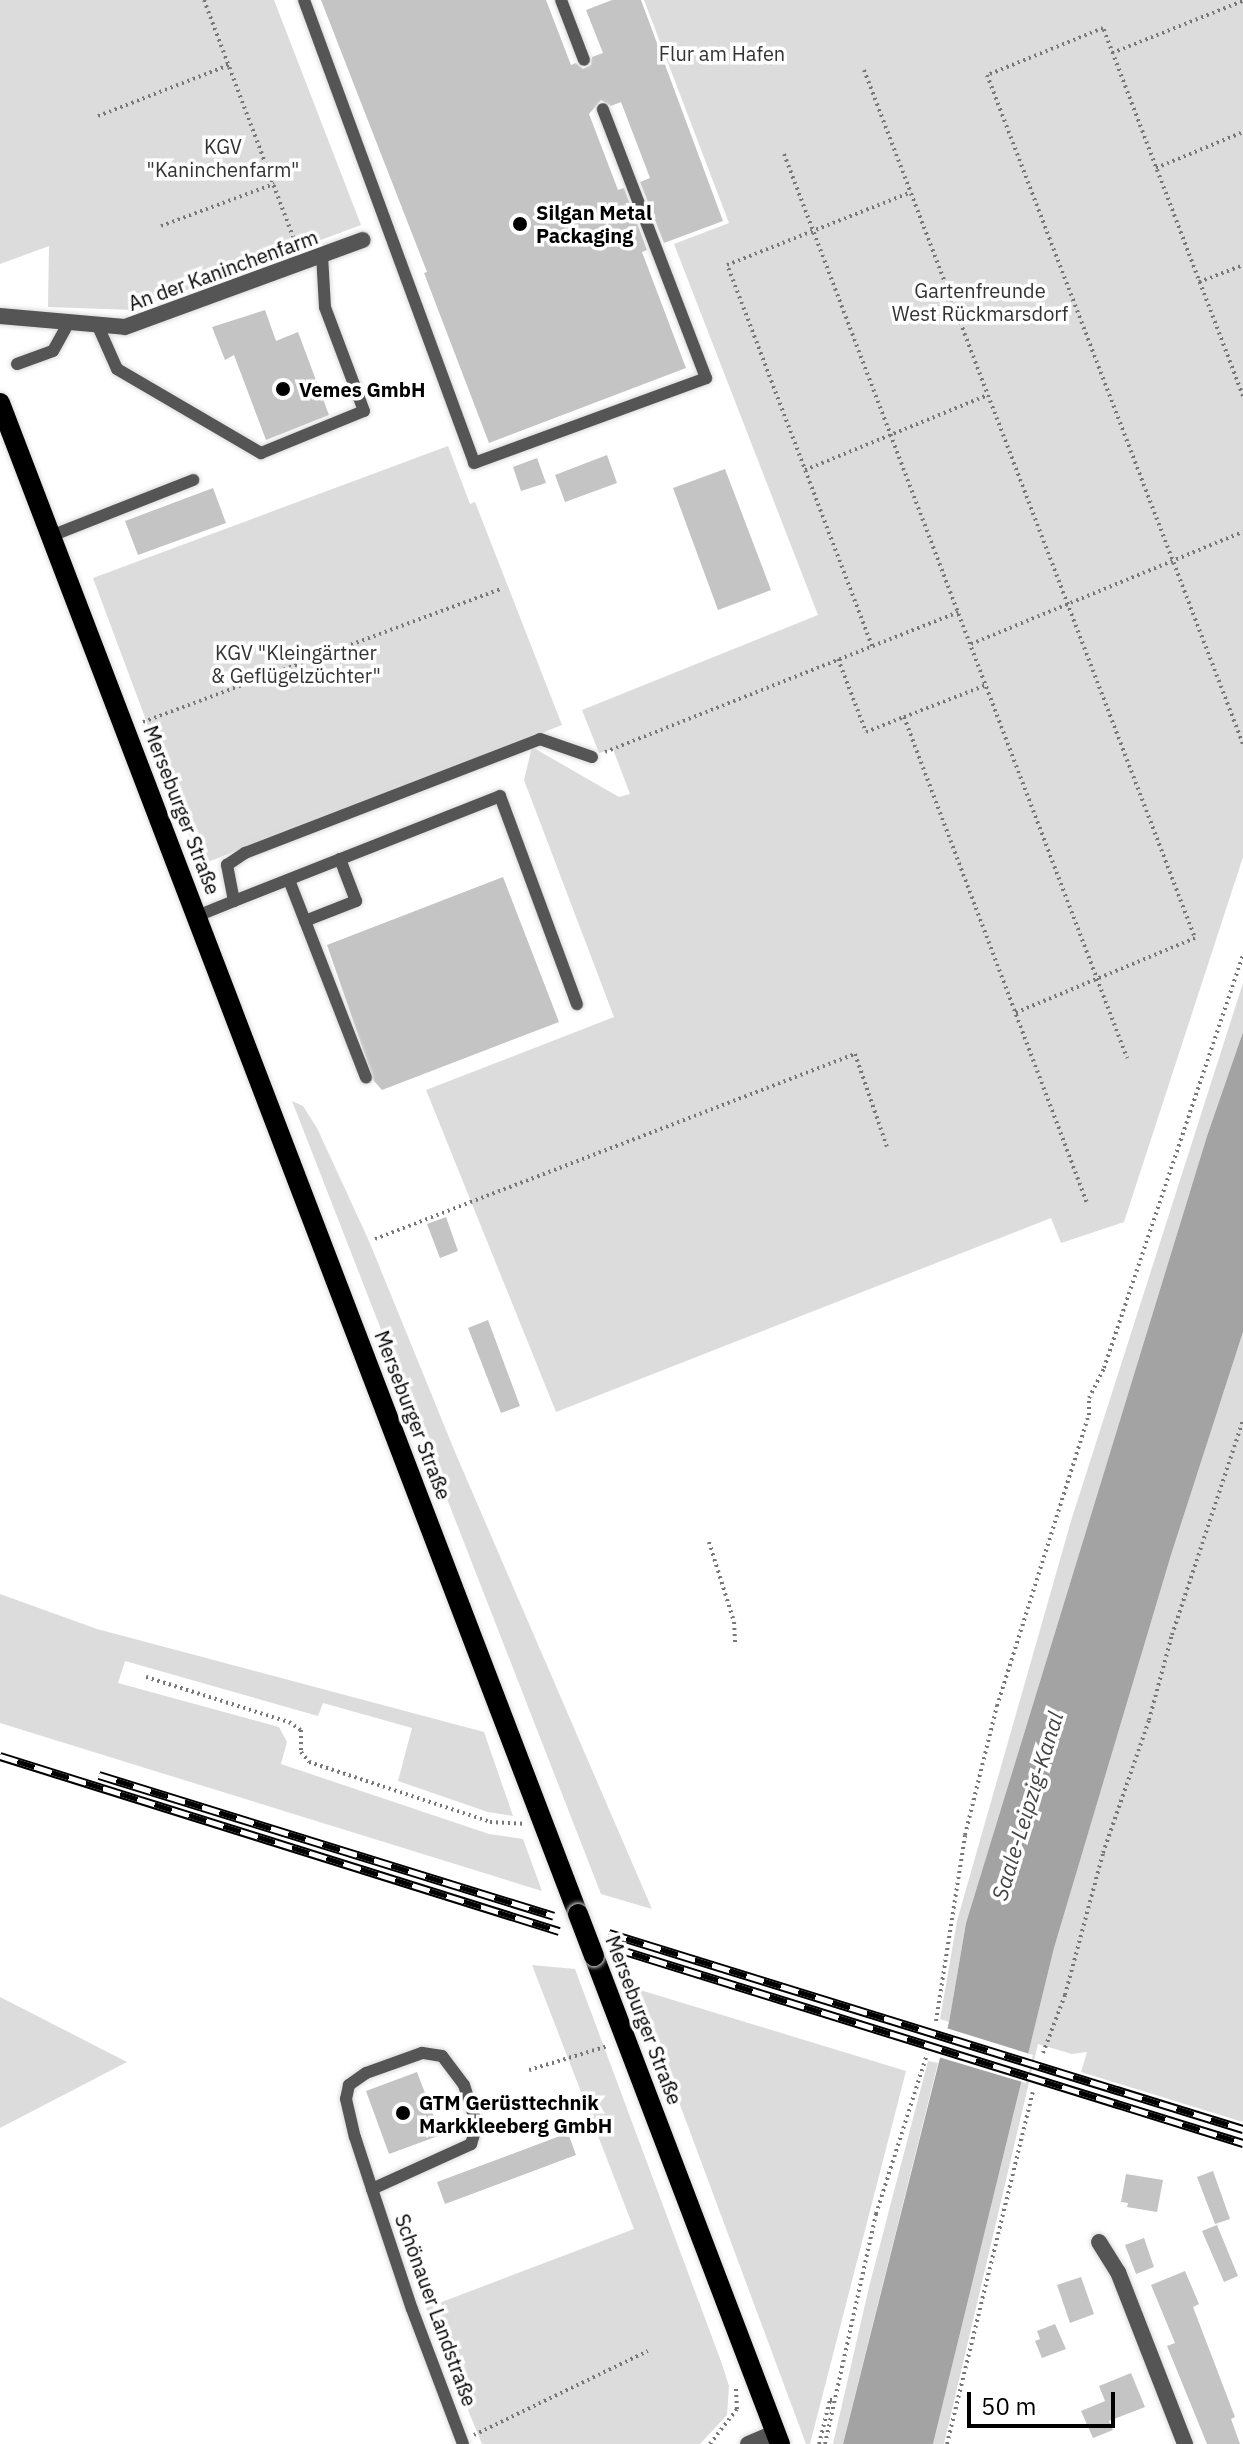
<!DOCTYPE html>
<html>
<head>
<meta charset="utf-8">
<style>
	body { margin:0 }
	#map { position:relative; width:1243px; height:2444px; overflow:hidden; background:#fff; font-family:"IBM Plex Sans",sans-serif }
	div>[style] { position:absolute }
	.green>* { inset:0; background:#dcdcdc }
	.water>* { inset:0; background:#a3a3a3 }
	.pier>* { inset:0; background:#fff }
	.building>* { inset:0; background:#c4c4c4 }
	.path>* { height:4px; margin-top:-2px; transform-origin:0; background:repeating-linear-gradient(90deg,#777 0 2px,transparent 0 6px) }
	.roads { filter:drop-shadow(0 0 2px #dbdbdb) drop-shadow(0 0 2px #dbdbdb) }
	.service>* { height:12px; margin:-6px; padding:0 6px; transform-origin:6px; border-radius:6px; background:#555 }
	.minor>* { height:16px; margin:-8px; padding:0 8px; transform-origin:8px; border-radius:8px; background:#555 }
	.tertiary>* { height:16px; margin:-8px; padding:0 8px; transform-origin:8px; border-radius:8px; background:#555 }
	.primary>* { height:20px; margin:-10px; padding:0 10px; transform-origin:10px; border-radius:10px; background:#000 }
	.rail>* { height:9px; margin-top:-4.5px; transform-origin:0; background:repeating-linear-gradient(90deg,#fff 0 18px,#000 0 36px); box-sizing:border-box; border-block:2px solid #000 }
	.bridges { filter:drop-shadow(0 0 2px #dbdbdb) drop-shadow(0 0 2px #dbdbdb) }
	.primary-bridge>* { height:20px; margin:-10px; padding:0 10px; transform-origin:10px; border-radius:10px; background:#000 }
	.dots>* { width:22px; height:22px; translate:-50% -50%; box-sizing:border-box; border:4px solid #fff; border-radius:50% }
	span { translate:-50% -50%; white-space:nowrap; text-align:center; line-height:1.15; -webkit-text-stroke:7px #fff; paint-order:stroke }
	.park-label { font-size:20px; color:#333 }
	.poi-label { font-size:20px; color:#000; font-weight:700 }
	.left { translate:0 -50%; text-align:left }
	.street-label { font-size:20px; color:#000 }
	.water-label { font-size:22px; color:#444; font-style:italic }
	.scale { position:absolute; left:967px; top:2392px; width:148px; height:36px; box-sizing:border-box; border:4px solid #000; border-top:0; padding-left:10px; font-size:24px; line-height:28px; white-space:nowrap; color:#000; -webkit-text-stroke:6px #fff; paint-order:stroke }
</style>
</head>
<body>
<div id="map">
	<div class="green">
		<div style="clip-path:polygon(0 0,274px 0,361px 225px,133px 310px,48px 307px,49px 246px,0 264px)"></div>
		<div style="clip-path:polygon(644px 0,1243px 0,1243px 857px,1124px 1222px,1061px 1243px,1051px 1218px,556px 1412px,426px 1090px,614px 1017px,524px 780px,532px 747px,619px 797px,630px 794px,613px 749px,599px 753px,582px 710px,818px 615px,674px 244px,729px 223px)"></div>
		<div style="clip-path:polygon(448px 446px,470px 504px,475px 502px,562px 725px,200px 865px,93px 578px)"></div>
		<div style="clip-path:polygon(1243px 983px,1243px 1032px,1207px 1136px,966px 1923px,949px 2022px,940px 2019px,957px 1921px,1071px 1521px)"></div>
		<div style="clip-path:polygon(292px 1101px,303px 1106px,317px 1128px,369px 1241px,455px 1452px,652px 1909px,601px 1894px)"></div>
		<div style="clip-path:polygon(1243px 1332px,1243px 2122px,1081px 2072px,1087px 2052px,1072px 2054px,1038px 2044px,944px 2444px,933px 2444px,1054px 1948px,1171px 1555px)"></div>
		<div style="clip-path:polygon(0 1594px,97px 1629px,484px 1732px,513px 1816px,488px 1812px,398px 1781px,412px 1728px,323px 1703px,318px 1716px,125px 1661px,118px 1683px,279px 1727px,287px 1742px,281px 1764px,489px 1834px,523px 1839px,542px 1891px,0 1723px)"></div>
		<div style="clip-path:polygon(532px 1965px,575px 1969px,722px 2364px,729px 2386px,727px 2415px,700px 2444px,482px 2444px,426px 2308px,634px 2229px)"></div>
		<div style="clip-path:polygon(637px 1989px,906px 2071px,810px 2444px,806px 2444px)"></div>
		<div style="clip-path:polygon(0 1997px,127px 2062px,0 2128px)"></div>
		<div style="clip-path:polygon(928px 2061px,938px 2063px,843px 2444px,833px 2444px,869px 2287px)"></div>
	</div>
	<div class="water">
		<div style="clip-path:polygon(1243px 1032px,1243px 1332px,1171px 1555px,1054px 1948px,933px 2444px,843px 2444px,949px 2022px,966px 1923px,1207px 1136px)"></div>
	</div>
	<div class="pier">
		<div style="clip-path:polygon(943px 2027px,1033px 2055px,1026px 2083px,935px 2056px)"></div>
	</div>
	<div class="building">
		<div style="clip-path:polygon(321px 0,546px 0,571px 65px,576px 63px,583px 69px,591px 65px,592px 57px,603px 53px,586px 10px,612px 0,641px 0,723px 221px,664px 243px,640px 182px,650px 178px,621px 102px,611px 106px,601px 100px,589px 114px,618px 190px,624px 188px,647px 250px,642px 252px,686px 368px,489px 443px,424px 273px,427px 272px)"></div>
		<div style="clip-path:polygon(265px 310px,276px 341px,298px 332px,329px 415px,266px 440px,234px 355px,225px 360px,212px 327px)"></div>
		<div style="clip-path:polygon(607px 455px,617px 483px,565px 502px,555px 475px)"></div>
		<div style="clip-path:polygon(537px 458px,546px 483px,521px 491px,513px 467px)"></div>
		<div style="clip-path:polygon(725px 469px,771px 590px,718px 610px,673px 488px)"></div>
		<div style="clip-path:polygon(213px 488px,226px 523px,138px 555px,125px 521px)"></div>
		<div style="clip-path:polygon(503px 877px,559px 1022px,382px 1090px,374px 1081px,327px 945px)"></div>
		<div style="clip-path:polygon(446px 1217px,458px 1251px,440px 1258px,427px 1224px)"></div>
		<div style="clip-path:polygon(488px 1320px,520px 1406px,501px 1413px,468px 1328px)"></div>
		<div style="clip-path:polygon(417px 2072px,441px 2135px,389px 2154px,366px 2091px)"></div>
		<div style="clip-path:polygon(568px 2133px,576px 2155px,445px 2204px,437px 2182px)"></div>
		<div style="clip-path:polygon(1213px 2171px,1230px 2219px,1215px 2224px,1197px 2177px)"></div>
		<div style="clip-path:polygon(1126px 2174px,1163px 2180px,1157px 2212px,1127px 2207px,1128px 2203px,1121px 2202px)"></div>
		<div style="clip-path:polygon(1217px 2225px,1238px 2276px,1224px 2282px,1202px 2231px)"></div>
		<div style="clip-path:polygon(1144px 2238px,1154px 2267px,1136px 2274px,1125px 2245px)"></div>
		<div style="clip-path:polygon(1185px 2271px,1199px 2304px,1193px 2307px,1235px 2417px,1231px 2419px,1240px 2444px,1207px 2444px,1167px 2346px,1175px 2343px,1151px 2285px)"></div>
		<div style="clip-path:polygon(1081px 2277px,1094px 2314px,1070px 2323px,1057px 2285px)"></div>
		<div style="clip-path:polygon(1055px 2324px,1066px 2349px,1042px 2358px,1035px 2341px,1040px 2339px,1037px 2331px)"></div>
		<div style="clip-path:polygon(1131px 2373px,1145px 2407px,1109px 2421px,1113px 2430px,1093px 2438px,1081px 2411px,1105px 2401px,1099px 2386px)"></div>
	</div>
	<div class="path">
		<div style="left:204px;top:0;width:265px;rotate:69.4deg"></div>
		<div style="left:1112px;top:53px;width:141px;rotate:-21.7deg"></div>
		<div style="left:864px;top:70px;width:929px;rotate:69.13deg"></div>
		<div style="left:1195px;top:938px;width:195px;rotate:157.4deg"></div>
		<div style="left:98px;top:116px;width:141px;rotate:-21.3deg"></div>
		<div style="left:784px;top:154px;width:967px;rotate:69.22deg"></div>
		<div style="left:1156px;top:168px;width:94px;rotate:-22.5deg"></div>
		<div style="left:161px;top:226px;width:121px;rotate:-20.4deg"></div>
		<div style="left:1199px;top:282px;width:47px;rotate:-21.1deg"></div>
		<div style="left:1243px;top:396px;width:394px;rotate:-110.8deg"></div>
		<div style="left:1103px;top:28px;width:125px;rotate:157.9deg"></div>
		<div style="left:987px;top:75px;width:716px;rotate:69.06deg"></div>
		<div style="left:805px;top:470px;width:198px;rotate:-22.3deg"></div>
		<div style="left:971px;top:644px;width:294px;rotate:-22.4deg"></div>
		<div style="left:872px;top:646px;width:408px;rotate:-110.8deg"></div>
		<div style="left:727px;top:265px;width:198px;rotate:-21.6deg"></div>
		<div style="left:838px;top:659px;width:78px;rotate:69deg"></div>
		<div style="left:866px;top:732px;width:41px;rotate:-21.5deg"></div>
		<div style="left:904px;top:717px;width:519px;rotate:69.37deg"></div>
		<div style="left:904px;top:717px;width:88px;rotate:-21.3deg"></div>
		<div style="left:143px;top:722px;width:382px;rotate:-20.4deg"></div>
		<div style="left:605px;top:752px;width:380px;rotate:-21.6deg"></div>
		<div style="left:375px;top:1239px;width:514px;rotate:-21.08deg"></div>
		<div style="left:855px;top:1054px;width:98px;rotate:71deg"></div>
		<div style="left:709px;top:1542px;width:84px;rotate:72.6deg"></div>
		<div style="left:734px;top:1622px;width:21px;rotate:87deg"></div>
		<div style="left:146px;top:1677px;width:150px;rotate:17.5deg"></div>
		<div style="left:289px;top:1722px;width:14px;rotate:34deg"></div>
		<div style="left:301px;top:1730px;width:22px;rotate:90deg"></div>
		<div style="left:301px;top:1752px;width:13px;rotate:51deg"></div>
		<div style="left:309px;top:1762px;width:191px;rotate:18.3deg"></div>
		<div style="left:490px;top:1822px;width:34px;rotate:3deg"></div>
		<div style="left:936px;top:2021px;width:188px;rotate:-81.1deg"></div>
		<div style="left:965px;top:1835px;width:133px;rotate:-76.1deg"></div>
		<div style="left:997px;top:1706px;width:305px;rotate:-72.5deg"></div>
		<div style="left:1089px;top:1415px;width:17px;rotate:-90deg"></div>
		<div style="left:1089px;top:1398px;width:34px;rotate:-63deg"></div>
		<div style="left:1104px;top:1368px;width:435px;rotate:-71.4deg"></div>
		<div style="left:1043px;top:2053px;width:62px;rotate:-69.2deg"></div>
		<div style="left:1065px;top:1995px;width:147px;rotate:-75deg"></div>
		<div style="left:1103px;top:1853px;width:141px;rotate:-70.9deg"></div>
		<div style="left:1149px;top:1720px;width:88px;rotate:-74.9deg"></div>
		<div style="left:1172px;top:1635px;width:226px;rotate:-71.7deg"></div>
		<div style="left:529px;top:2070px;width:83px;rotate:-16.9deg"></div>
		<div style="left:474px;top:2435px;width:193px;rotate:-25.8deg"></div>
		<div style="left:710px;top:2444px;width:44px;rotate:-52.4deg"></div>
		<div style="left:737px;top:2409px;width:21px;rotate:-93deg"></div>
		<div style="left:819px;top:2444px;width:45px;rotate:-76deg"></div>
		<div style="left:830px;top:2400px;width:6px"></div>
		<div style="left:825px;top:2444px;width:236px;rotate:-77.5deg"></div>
		<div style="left:876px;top:2214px;width:168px;rotate:-72.3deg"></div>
		<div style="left:947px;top:2444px;width:362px;rotate:-76.3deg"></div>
	</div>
	<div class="roads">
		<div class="service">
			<div style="left:304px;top:0;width:493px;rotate:69.8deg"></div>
			<div style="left:474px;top:463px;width:247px;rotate:-20.1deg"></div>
			<div style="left:706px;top:378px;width:288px;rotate:-111deg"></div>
			<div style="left:561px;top:0;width:64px;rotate:69deg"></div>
			<div style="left:97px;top:324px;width:49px;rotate:66deg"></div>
			<div style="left:117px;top:369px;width:167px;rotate:30.3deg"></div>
			<div style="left:261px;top:453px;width:111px;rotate:-22.2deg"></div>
			<div style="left:364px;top:411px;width:111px;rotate:-110.6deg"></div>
			<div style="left:325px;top:307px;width:52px;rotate:-93.3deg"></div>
			<div style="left:17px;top:364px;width:38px;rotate:-20deg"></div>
			<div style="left:53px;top:351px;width:33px;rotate:-61deg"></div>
			<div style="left:51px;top:536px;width:153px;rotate:-21.5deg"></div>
			<div style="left:289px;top:880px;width:212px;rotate:68.7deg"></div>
			<div style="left:234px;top:901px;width:286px;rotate:-21.5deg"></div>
			<div style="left:500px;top:796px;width:222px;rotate:69.7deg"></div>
			<div style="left:197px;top:916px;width:40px;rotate:-22deg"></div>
			<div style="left:234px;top:901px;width:37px;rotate:-101deg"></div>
			<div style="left:227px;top:865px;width:22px;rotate:-34deg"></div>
			<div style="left:245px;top:853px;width:316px;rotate:-21.1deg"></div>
			<div style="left:540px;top:739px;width:55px;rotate:19.1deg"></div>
			<div style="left:305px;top:921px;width:55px;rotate:-21.4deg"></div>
			<div style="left:356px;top:901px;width:45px;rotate:-110.9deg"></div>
			<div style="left:372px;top:2189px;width:109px;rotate:-24.4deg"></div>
			<div style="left:471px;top:2144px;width:20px;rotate:-72deg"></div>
			<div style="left:477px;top:2125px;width:42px;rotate:-108deg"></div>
			<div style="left:464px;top:2085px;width:36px;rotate:-127deg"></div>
			<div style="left:442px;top:2056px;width:20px;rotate:-171deg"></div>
			<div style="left:422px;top:2053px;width:59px;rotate:160.3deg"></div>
			<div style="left:366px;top:2073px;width:21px;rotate:145deg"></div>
			<div style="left:349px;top:2085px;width:14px;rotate:102deg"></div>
			<div style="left:346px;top:2099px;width:39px;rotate:77deg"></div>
			<div style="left:355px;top:2137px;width:55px;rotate:71.9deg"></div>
			<div style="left:372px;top:2189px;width:126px;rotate:71.6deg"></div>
			<div style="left:412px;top:2309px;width:144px;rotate:69.3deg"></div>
		</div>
		<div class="minor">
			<div style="left:0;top:316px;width:125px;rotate:5deg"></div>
			<div style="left:125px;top:327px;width:253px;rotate:-20.1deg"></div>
			<div style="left:1099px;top:2242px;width:36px;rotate:58deg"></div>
			<div style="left:1118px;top:2272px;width:185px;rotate:68.7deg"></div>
		</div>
		<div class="tertiary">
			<div style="left:748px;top:2444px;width:30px;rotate:-23deg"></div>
		</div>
		<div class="primary">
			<div style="left:0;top:403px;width:1618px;rotate:69.07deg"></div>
			<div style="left:594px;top:1956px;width:522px;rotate:69.14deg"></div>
		</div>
	</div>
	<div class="rail">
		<div style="left:0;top:1756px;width:586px;rotate:17.38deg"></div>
		<div style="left:99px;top:1775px;width:476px;rotate:17.2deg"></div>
		<div style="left:609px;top:1933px;width:664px;rotate:17.18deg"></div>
		<div style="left:615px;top:1948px;width:658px;rotate:17.25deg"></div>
	</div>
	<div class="bridges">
		<div class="primary-bridge">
			<div style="left:578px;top:1914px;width:45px;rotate:69.1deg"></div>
		</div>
	</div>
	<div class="dots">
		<div style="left:520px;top:224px;background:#000"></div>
		<div style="left:283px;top:389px;background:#000"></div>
		<div style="left:403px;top:2113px;background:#000"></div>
	</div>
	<div class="park-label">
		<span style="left:722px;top:53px">Flur am Hafen</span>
		<span style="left:223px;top:158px">KGV<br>"Kaninchenfarm"</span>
		<span style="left:980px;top:302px">Gartenfreunde<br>West Rückmarsdorf</span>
		<span style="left:296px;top:664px">KGV "Kleingärtner<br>&amp; Geflügelzüchter"</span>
	</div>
	<div class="poi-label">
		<span class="left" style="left:536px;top:224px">Silgan Metal<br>Packaging</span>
		<span class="left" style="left:299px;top:389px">Vemes GmbH</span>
		<span class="left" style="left:419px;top:2114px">GTM Gerüsttechnik<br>Markkleeberg GmbH</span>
	</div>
	<div class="street-label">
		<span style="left:223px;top:270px;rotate:-20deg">An der Kaninchenfarm</span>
		<span style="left:182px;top:810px;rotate:69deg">Merseburger Straße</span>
		<span style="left:413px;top:1415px;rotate:69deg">Merseburger Straße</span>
		<span style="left:644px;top:2020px;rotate:69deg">Merseburger Straße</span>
		<span style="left:436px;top:2310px;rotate:70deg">Schönauer Landstraße</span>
	</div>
	<div class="water-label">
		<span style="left:1027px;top:1806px;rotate:-73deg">Saale-Leipzig-Kanal</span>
	</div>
	<div class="scale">50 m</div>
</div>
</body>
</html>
